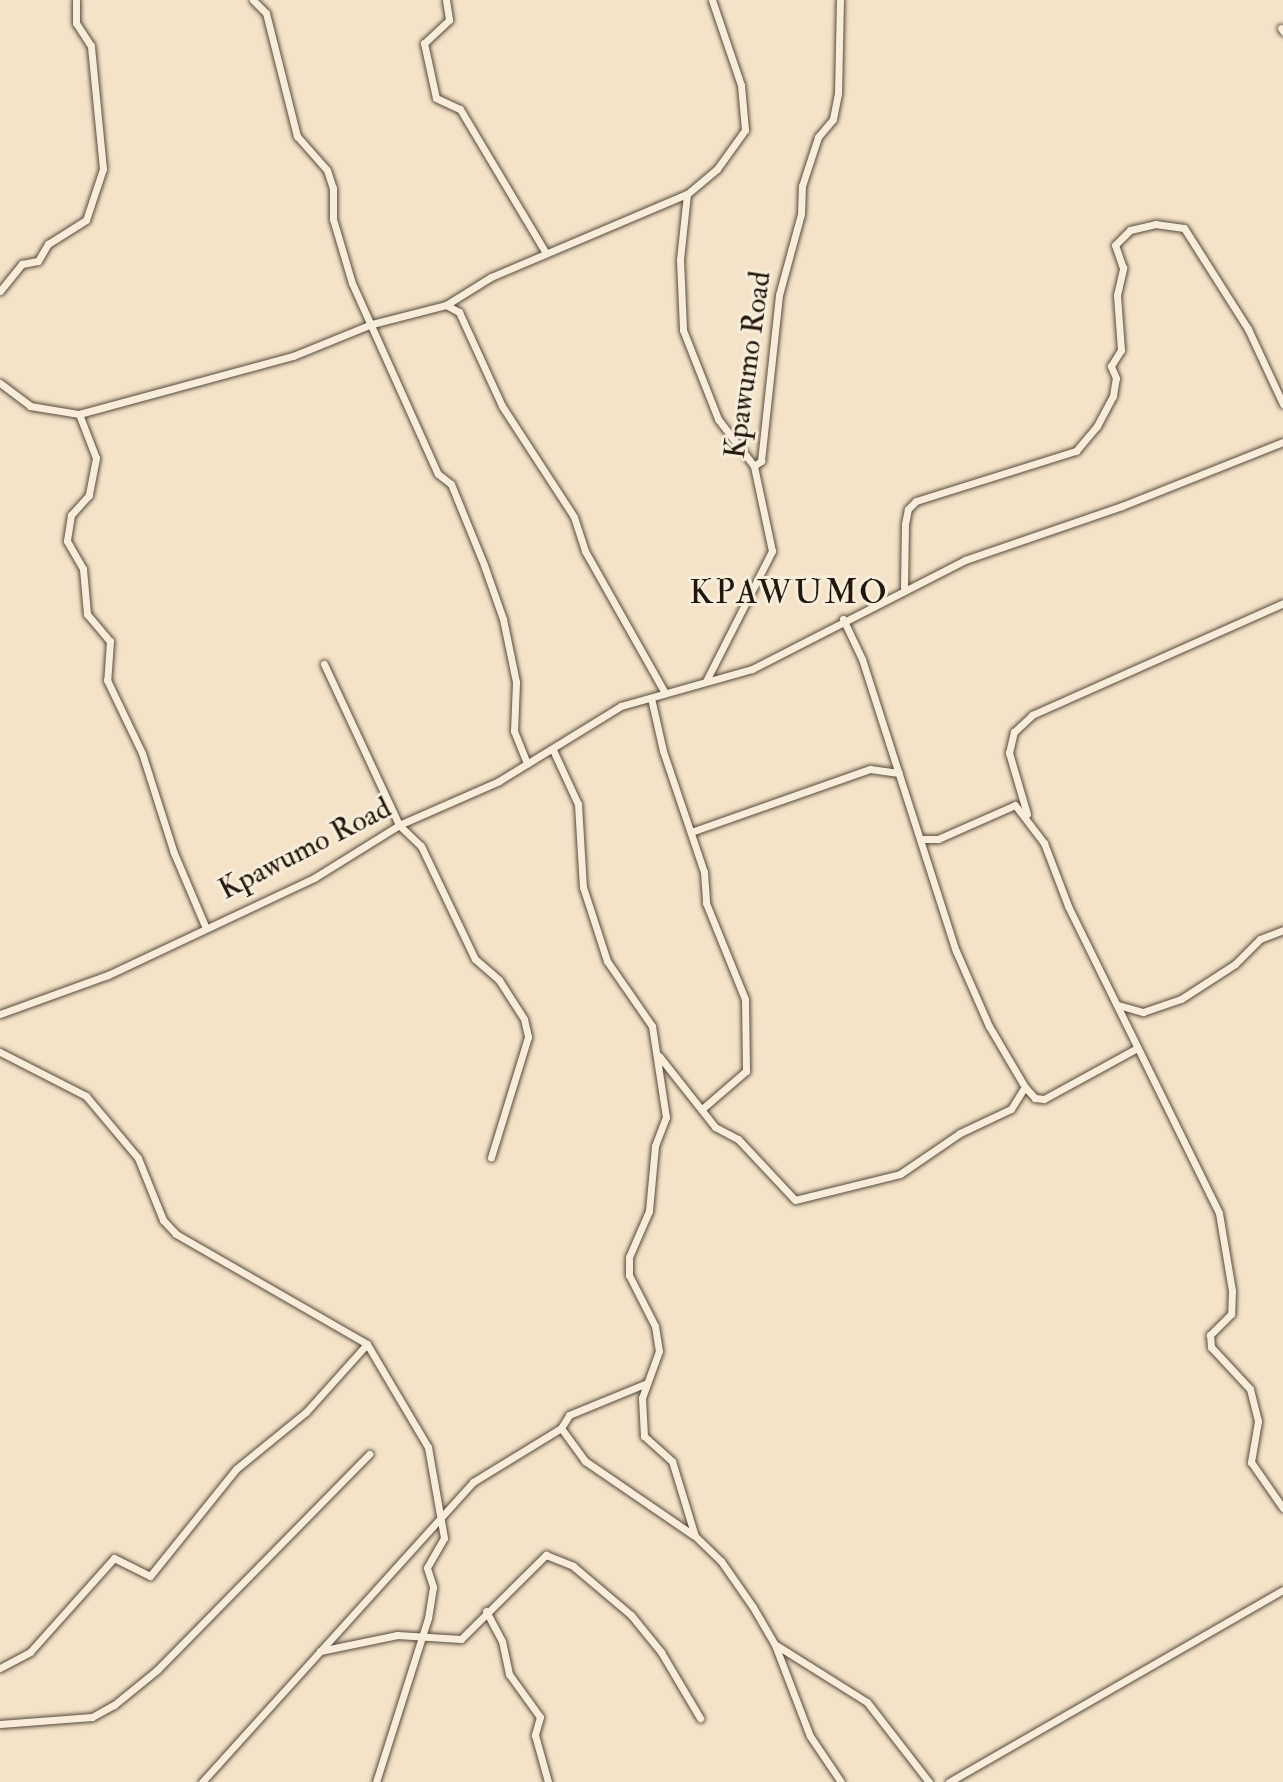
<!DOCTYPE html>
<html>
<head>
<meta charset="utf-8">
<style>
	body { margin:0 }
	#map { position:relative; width:1283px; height:1782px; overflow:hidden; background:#f4e3c8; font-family:"IM FELL Double Pica",serif }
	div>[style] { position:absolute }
	.roads { filter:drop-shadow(0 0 2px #564a3b) drop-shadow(0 0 2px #564a3b) }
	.street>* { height:7px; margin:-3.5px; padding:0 3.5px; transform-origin:3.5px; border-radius:3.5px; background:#f8eddb }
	span { translate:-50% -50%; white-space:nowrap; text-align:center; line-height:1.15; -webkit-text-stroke:6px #f8eddb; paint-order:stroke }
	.street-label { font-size:30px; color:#21170c }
	.quarter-label { font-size:34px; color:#21170c; letter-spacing:2px }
</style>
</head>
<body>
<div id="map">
	<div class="roads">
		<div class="street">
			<div style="left:253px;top:0;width:18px;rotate:45deg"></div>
			<div style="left:266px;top:13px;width:127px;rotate:75.9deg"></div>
			<div style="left:297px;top:136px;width:45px;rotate:48.6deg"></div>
			<div style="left:327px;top:170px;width:19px;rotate:72deg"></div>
			<div style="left:333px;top:188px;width:31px;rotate:90deg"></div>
			<div style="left:333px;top:219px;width:67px;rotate:73.5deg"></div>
			<div style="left:352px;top:283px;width:209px;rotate:65.8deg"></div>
			<div style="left:438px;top:474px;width:16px;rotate:38deg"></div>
			<div style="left:451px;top:484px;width:87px;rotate:67.8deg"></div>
			<div style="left:484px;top:565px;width:57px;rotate:70.6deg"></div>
			<div style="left:503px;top:619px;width:64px;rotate:78.3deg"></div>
			<div style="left:516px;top:682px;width:49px;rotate:92.3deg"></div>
			<div style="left:514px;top:731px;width:35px;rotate:68deg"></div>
			<div style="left:446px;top:0;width:20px;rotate:81deg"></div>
			<div style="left:449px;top:20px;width:34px;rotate:137deg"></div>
			<div style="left:424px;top:43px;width:56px;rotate:77.7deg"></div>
			<div style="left:436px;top:98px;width:26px;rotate:25deg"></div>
			<div style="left:460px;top:109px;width:168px;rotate:59.2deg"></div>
			<div style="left:712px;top:0;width:90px;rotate:71.2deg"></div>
			<div style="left:741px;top:85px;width:45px;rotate:84.9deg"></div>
			<div style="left:745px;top:130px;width:48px;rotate:125.7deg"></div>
			<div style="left:717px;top:169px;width:39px;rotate:140deg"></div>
			<div style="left:687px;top:194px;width:66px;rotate:96.1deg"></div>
			<div style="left:680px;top:260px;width:70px;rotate:87.5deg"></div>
			<div style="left:683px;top:330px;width:96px;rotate:68.5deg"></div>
			<div style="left:718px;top:419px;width:59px;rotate:52.5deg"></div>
			<div style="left:1281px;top:28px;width:4px;rotate:56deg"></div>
			<div style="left:0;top:291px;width:35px;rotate:-51deg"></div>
			<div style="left:22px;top:264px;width:16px;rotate:-11deg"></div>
			<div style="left:38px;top:261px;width:20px;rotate:-60deg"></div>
			<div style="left:48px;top:244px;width:45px;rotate:-32.3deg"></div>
			<div style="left:86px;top:220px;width:54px;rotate:-71.6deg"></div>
			<div style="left:103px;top:169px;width:124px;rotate:-95.6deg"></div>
			<div style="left:91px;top:46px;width:27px;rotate:-123deg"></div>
			<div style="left:76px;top:23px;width:23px;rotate:-90deg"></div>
			<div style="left:446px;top:305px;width:15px;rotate:28deg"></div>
			<div style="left:459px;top:312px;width:103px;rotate:65.4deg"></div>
			<div style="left:502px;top:406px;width:132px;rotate:57deg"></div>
			<div style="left:574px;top:517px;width:36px;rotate:72deg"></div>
			<div style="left:585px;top:551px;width:163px;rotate:60.6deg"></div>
			<div style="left:0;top:383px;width:38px;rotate:37deg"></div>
			<div style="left:30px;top:406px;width:50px;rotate:9.3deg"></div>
			<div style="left:79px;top:414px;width:222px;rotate:-15.2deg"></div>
			<div style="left:293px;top:356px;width:85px;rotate:-22.1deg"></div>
			<div style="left:372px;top:324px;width:76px;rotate:-14.4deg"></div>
			<div style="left:446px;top:305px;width:53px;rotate:-31.9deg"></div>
			<div style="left:491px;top:277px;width:213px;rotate:-23deg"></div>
			<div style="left:79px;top:414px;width:47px;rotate:68.9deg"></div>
			<div style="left:96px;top:458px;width:38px;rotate:101deg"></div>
			<div style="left:89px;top:495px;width:27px;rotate:132deg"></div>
			<div style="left:71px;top:515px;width:26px;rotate:99deg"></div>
			<div style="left:67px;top:541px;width:32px;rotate:60deg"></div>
			<div style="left:83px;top:569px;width:45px;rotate:84.9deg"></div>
			<div style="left:87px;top:614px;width:35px;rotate:50deg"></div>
			<div style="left:110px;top:641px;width:39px;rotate:94deg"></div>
			<div style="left:107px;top:680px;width:81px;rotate:64.4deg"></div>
			<div style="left:142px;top:753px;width:105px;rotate:72.3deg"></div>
			<div style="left:174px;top:853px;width:79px;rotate:67deg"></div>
			<div style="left:904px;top:587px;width:63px;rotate:-89.1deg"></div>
			<div style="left:905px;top:524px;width:15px;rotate:-79deg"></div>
			<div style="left:908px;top:509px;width:11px;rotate:-45deg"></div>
			<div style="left:916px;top:501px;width:168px;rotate:-17.4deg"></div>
			<div style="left:1076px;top:451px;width:33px;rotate:-50deg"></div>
			<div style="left:1097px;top:426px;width:34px;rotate:-62deg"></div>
			<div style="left:1113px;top:396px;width:18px;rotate:-81deg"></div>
			<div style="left:1116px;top:378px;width:13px;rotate:-113deg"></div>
			<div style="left:1111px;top:366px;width:19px;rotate:-58deg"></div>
			<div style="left:1121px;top:350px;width:55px;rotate:-94.2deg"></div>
			<div style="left:1117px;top:295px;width:28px;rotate:-77deg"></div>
			<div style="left:1123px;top:268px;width:24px;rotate:-109deg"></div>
			<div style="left:1115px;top:245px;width:21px;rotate:-45deg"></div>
			<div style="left:1130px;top:230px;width:26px;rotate:-13deg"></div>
			<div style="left:1155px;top:224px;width:29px;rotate:8deg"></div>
			<div style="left:1184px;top:228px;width:120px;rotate:57.6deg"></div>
			<div style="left:1248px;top:329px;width:83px;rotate:65deg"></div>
			<div style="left:843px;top:619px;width:44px;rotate:64.6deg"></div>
			<div style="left:862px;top:659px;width:307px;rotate:72.2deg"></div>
			<div style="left:956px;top:951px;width:82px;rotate:66.3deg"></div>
			<div style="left:989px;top:1026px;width:71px;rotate:59.5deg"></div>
			<div style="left:1025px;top:1087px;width:15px;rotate:48deg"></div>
			<div style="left:1035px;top:1098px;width:9px;rotate:6deg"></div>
			<div style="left:1044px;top:1099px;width:106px;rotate:-28.7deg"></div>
			<div style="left:324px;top:664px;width:178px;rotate:65deg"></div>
			<div style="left:399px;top:825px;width:30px;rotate:44deg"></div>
			<div style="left:421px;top:846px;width:125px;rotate:64.5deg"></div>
			<div style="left:475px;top:959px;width:32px;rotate:41deg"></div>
			<div style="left:499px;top:980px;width:46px;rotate:57.3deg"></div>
			<div style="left:524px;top:1019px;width:18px;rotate:77deg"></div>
			<div style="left:528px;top:1037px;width:126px;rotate:107.1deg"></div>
			<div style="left:706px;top:681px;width:146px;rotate:-63.1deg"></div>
			<div style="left:772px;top:551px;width:87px;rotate:-102deg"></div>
			<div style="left:754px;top:466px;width:9px;rotate:-36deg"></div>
			<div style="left:761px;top:461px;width:167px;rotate:-83.8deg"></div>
			<div style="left:779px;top:295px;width:84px;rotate:-74.8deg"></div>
			<div style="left:801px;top:214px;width:28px;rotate:-88deg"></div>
			<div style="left:802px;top:186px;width:52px;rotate:-71.9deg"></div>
			<div style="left:818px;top:137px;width:23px;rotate:-50deg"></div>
			<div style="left:833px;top:119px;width:25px;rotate:-79deg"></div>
			<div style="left:838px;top:94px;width:94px;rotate:-88.8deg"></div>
			<div style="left:651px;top:698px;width:54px;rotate:77.2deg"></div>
			<div style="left:663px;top:751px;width:128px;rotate:71.3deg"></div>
			<div style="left:704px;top:872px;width:31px;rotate:86deg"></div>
			<div style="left:706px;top:903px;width:104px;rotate:67.9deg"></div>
			<div style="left:745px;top:999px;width:72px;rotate:89.2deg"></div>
			<div style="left:746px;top:1071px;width:58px;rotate:139.2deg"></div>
			<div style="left:553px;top:750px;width:60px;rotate:65.2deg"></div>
			<div style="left:578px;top:804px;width:83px;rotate:86.6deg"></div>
			<div style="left:583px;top:887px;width:78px;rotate:72deg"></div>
			<div style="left:607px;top:961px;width:79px;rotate:55.3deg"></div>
			<div style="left:652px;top:1026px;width:92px;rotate:81.3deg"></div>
			<div style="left:666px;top:1117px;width:31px;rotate:111deg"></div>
			<div style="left:655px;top:1146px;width:65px;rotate:95.3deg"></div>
			<div style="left:649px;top:1211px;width:50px;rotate:113.5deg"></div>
			<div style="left:629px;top:1257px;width:18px;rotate:90deg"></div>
			<div style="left:629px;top:1275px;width:57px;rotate:63deg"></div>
			<div style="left:655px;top:1326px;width:25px;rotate:81deg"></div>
			<div style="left:659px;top:1351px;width:50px;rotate:109.9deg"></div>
			<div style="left:642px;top:1398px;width:38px;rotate:87deg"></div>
			<div style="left:644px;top:1436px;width:38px;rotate:42deg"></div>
			<div style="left:672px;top:1461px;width:78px;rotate:73deg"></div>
			<div style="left:695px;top:1536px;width:36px;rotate:44deg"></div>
			<div style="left:721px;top:1561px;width:56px;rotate:55.2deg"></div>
			<div style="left:753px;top:1607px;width:44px;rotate:59.9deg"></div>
			<div style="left:775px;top:1645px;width:97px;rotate:69deg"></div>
			<div style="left:810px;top:1736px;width:55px;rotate:56deg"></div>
			<div style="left:1027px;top:814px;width:64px;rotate:-106.4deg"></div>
			<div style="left:1009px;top:753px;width:22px;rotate:-77deg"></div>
			<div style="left:1014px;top:732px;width:25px;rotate:-43deg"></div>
			<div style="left:1032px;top:715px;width:275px;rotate:-24deg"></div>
			<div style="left:691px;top:832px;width:190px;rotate:-19.4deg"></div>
			<div style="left:870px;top:769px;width:29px;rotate:8deg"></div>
			<div style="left:920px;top:839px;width:18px"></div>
			<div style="left:938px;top:839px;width:84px;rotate:-23.8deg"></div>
			<div style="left:1015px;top:805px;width:48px;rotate:52.7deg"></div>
			<div style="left:1044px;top:843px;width:67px;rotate:69.1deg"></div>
			<div style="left:1068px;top:906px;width:342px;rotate:63.8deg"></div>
			<div style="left:1219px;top:1213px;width:79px;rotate:80.5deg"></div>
			<div style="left:1232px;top:1291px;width:23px;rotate:92deg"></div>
			<div style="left:1231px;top:1314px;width:30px;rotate:135deg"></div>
			<div style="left:1210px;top:1335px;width:12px;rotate:85deg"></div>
			<div style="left:1211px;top:1347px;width:57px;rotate:47.1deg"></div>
			<div style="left:1250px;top:1389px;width:33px;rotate:76deg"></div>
			<div style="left:1258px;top:1421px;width:42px;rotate:99.7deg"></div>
			<div style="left:1251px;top:1462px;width:56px;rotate:55.2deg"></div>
			<div style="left:1118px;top:1005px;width:26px;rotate:16deg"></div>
			<div style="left:1143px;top:1012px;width:40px;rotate:-18.9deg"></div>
			<div style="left:1181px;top:999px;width:64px;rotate:-32.9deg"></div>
			<div style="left:1235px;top:964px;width:35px;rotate:-45deg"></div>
			<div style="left:1260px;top:939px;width:25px;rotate:-21deg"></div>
			<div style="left:0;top:1014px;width:115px;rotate:-19.9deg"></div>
			<div style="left:108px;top:975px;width:228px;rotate:-25.2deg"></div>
			<div style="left:314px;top:878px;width:100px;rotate:-31.9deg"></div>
			<div style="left:399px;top:825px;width:109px;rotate:-23.7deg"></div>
			<div style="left:499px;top:781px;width:143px;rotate:-31.6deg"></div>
			<div style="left:621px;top:706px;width:136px;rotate:-15.8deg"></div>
			<div style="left:752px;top:669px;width:239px;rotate:-27.1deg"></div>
			<div style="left:965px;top:560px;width:166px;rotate:-19deg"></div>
			<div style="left:1122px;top:506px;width:173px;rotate:-21.7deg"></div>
			<div style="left:0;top:1052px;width:97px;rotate:27.1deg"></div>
			<div style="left:86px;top:1096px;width:81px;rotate:50deg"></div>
			<div style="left:138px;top:1158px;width:67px;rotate:68deg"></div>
			<div style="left:163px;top:1220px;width:19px;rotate:47deg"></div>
			<div style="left:176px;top:1234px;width:220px;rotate:29.9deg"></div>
			<div style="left:367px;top:1344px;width:120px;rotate:59.4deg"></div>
			<div style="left:428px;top:1447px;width:92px;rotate:80deg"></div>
			<div style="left:444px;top:1538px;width:34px;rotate:120deg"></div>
			<div style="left:427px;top:1568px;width:20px;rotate:72deg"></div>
			<div style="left:433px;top:1587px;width:31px;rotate:99deg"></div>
			<div style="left:428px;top:1618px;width:172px;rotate:107.6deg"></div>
			<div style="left:659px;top:1056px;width:90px;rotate:51.7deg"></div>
			<div style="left:715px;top:1127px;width:26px;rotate:28deg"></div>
			<div style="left:738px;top:1139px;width:83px;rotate:46.9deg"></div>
			<div style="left:795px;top:1200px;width:108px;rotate:-13.9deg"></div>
			<div style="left:900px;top:1174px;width:73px;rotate:-34.3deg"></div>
			<div style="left:960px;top:1133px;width:56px;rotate:-25.2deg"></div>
			<div style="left:1011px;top:1109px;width:26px;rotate:-58deg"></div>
			<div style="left:561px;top:1428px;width:41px;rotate:54deg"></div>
			<div style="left:585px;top:1461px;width:131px;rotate:34.4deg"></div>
			<div style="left:486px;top:1611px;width:34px;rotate:62deg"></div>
			<div style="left:502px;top:1641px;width:34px;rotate:78deg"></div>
			<div style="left:509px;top:1674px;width:53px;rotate:54.2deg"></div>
			<div style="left:540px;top:1717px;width:19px;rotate:106deg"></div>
			<div style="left:535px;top:1735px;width:49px;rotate:74.5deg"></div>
			<div style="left:776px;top:1645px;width:107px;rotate:32.1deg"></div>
			<div style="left:867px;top:1702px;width:101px;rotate:52.2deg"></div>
			<div style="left:320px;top:1651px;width:79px;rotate:-11.7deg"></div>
			<div style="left:397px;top:1635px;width:64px;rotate:3.6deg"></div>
			<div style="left:461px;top:1639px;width:120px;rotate:-44.7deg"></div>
			<div style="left:546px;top:1555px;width:29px;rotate:22deg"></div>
			<div style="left:573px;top:1566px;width:76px;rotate:40.2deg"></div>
			<div style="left:631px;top:1615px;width:48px;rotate:51deg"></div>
			<div style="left:661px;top:1652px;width:77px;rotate:59.4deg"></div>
			<div style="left:0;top:1668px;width:34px;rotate:-28deg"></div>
			<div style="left:30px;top:1652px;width:126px;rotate:-48.2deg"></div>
			<div style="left:114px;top:1558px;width:40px;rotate:26.6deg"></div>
			<div style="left:150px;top:1576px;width:137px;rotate:-51.2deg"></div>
			<div style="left:236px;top:1469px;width:90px;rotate:-39.2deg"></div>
			<div style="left:306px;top:1412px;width:91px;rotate:-48.1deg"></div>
			<div style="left:0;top:1724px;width:92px;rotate:-4.4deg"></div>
			<div style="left:92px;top:1717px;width:25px;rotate:-29deg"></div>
			<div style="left:114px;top:1705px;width:55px;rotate:-39.1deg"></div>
			<div style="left:157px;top:1670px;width:303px;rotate:-45.5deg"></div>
			<div style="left:202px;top:1782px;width:404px;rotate:-47.9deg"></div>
			<div style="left:473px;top:1482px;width:103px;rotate:-31.5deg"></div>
			<div style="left:561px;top:1428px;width:15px;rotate:-58deg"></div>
			<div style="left:569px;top:1415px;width:84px;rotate:-22.3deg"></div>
			<div style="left:949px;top:1782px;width:385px;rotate:-29.9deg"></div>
		</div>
	</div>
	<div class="street-label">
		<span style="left:748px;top:365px;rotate:-82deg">Kpawumo Road</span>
		<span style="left:305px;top:849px;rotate:-27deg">Kpawumo Road</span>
	</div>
	<div class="quarter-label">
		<span style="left:789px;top:593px">KPAWUMO</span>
	</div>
</div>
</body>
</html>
